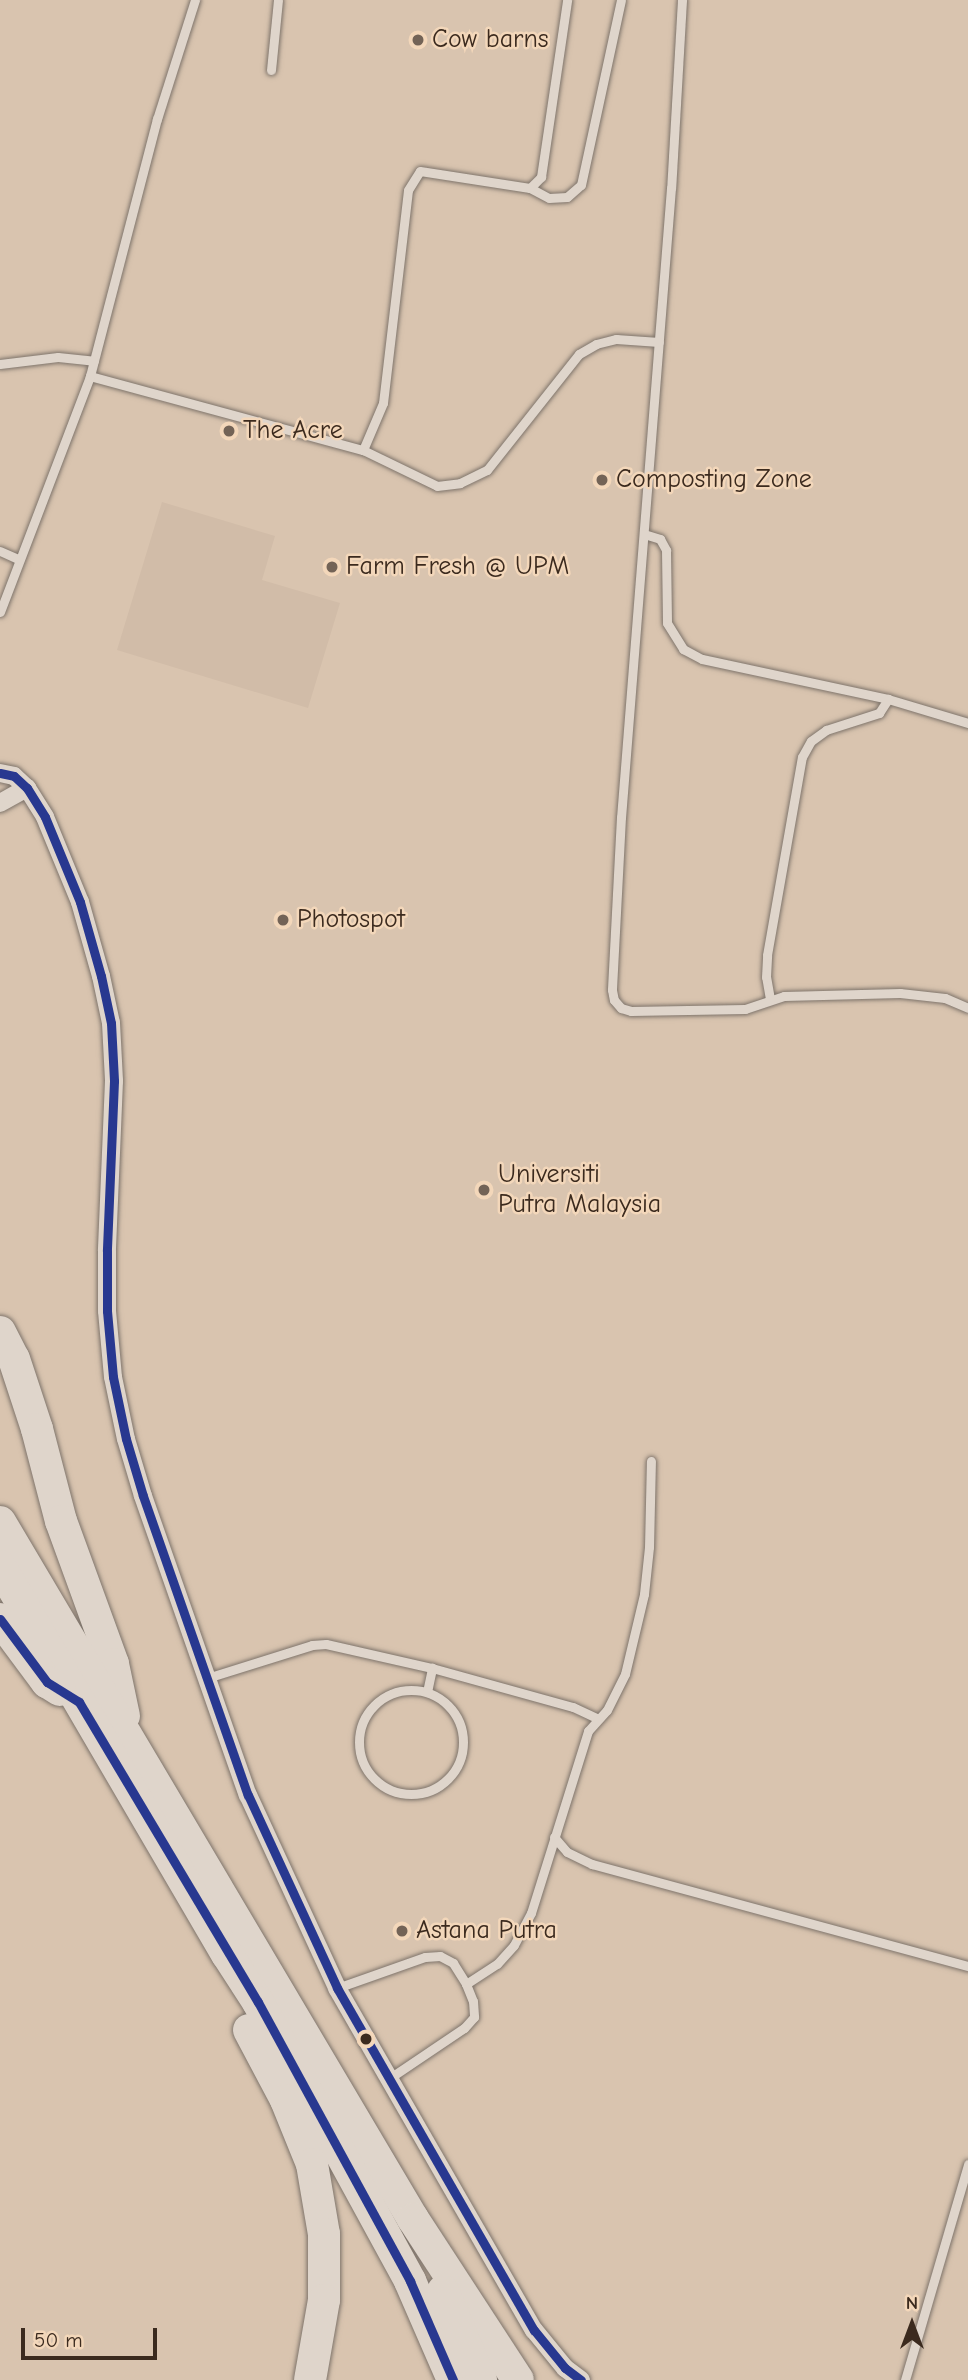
<!DOCTYPE html>
<html>
<head>
<meta charset="utf-8">
<style>
	body { margin:0 }
	#map { position:relative; width:968px; height:2380px; overflow:hidden; background:#dbccbe; font-family:"Comic Neue",sans-serif }
	div>[style] { position:absolute }
	.built>* { inset:0; background:#d9c4af }
	.green>* { inset:0; background:#d1bca8 }
	.roads { filter:drop-shadow(0 0 2px #7e746b) drop-shadow(0 0 2px #7e746b) }
	.lane>* { height:9px; margin:-4.5px; padding:0 4.5px; transform-origin:4.5px; border-radius:4.5px; background:#dfd5cb }
	.lane>.ring { margin:-4.5px; padding:0; box-sizing:content-box; background:none; border:9px solid #dfd5cb; border-radius:50% }
	.street>* { height:18px; margin:-9px; padding:0 9px; transform-origin:9px; border-radius:9px; background:#dfd5cb }
	.highway>* { height:32px; margin:-16px; padding:0 16px; transform-origin:16px; border-radius:16px; background:#dfd5cb }
	.bus-1>* { height:9px; margin:-4.5px; padding:0 4.5px; transform-origin:4.5px; border-radius:4.5px; background:#283890 }
	.dots>* { width:19px; height:19px; translate:-50% -50%; box-sizing:border-box; border:4px solid #f3d7ba; border-radius:50% }
	span { translate:-50% -50%; white-space:nowrap; text-align:center; line-height:1.15; -webkit-text-stroke:5px #f3d7ba; paint-order:stroke }
	.poi-label { font-size:26px; color:#3b2a1e }
	.left { translate:0 -50%; text-align:left }
	.north { position:absolute; left:877px; top:2289px; width:70px; height:70px; -webkit-text-stroke:5px #f3d7ba; paint-order:stroke; rotate:0deg; font-size:19px; font-weight:700; line-height:28px; text-align:center; color:#3b2a1e }
	.north::after { content:''; display:block; margin:auto; width:24px; height:32px; background:#3b2a1e; clip-path:polygon(50% 0,100% 100%,50% 72%,0 100%) }
	.scale { position:absolute; left:21px; top:2328px; width:136px; height:32px; box-sizing:border-box; border:4px solid #3b2a1e; border-top:0; padding-left:9px; font-size:21px; line-height:24px; white-space:nowrap; color:#3b2a1e; -webkit-text-stroke:5px #f3d7ba; paint-order:stroke }
</style>
</head>
<body>
<div id="map">
	<div class="built">
		<div style="clip-path:polygon(0 0,968px 0,968px 2380px,0 2380px)"></div>
	</div>
	<div class="green">
		<div style="clip-path:polygon(162px 502px,275px 536px,262px 580px,340px 603px,308px 708px,117px 650px)"></div>
	</div>
	<div class="roads">
		<div class="lane">
			<div style="left:682px;top:0;width:188px;rotate:93.3deg"></div>
			<div style="left:671px;top:188px;width:631px;rotate:94.54deg"></div>
			<div style="left:621px;top:817px;width:173px;rotate:93deg"></div>
			<div style="left:612px;top:990px;width:10px;rotate:79deg"></div>
			<div style="left:614px;top:1000px;width:11px;rotate:49deg"></div>
			<div style="left:621px;top:1008px;width:10px;rotate:17deg"></div>
			<div style="left:631px;top:1011px;width:114px;rotate:-1deg"></div>
			<div style="left:745px;top:1009px;width:41px;rotate:-18.4deg"></div>
			<div style="left:784px;top:996px;width:116px;rotate:-1.5deg"></div>
			<div style="left:900px;top:993px;width:45px;rotate:6.3deg"></div>
			<div style="left:945px;top:998px;width:25px;rotate:23deg"></div>
			<div style="left:271px;top:70px;width:70px;rotate:-84.3deg"></div>
			<div style="left:530px;top:188px;width:21px;rotate:28deg"></div>
			<div style="left:549px;top:198px;width:18px;rotate:-3deg"></div>
			<div style="left:567px;top:197px;width:18px;rotate:-41deg"></div>
			<div style="left:581px;top:185px;width:189px;rotate:-77.8deg"></div>
			<div style="left:0;top:364px;width:58px;rotate:-6.9deg"></div>
			<div style="left:58px;top:357px;width:36px;rotate:6deg"></div>
			<div style="left:90px;top:376px;width:283px;rotate:15.2deg"></div>
			<div style="left:363px;top:450px;width:82px;rotate:25.9deg"></div>
			<div style="left:437px;top:486px;width:23px;rotate:-7deg"></div>
			<div style="left:460px;top:483px;width:30px;rotate:-26deg"></div>
			<div style="left:487px;top:470px;width:148px;rotate:-51.6deg"></div>
			<div style="left:579px;top:354px;width:20px;rotate:-30deg"></div>
			<div style="left:596px;top:344px;width:21px;rotate:-14deg"></div>
			<div style="left:616px;top:339px;width:43px;rotate:4deg"></div>
			<div style="left:363px;top:450px;width:51px;rotate:-66.9deg"></div>
			<div style="left:383px;top:403px;width:214px;rotate:-83.3deg"></div>
			<div style="left:408px;top:190px;width:22px;rotate:-58deg"></div>
			<div style="left:420px;top:171px;width:111px;rotate:8.8deg"></div>
			<div style="left:530px;top:188px;width:16px;rotate:-45deg"></div>
			<div style="left:541px;top:177px;width:179px;rotate:-81.6deg"></div>
			<div style="left:644px;top:534px;width:17px;rotate:17deg"></div>
			<div style="left:660px;top:539px;width:13px;rotate:61deg"></div>
			<div style="left:666px;top:550px;width:73px;rotate:89.2deg"></div>
			<div style="left:667px;top:623px;width:31px;rotate:58deg"></div>
			<div style="left:683px;top:649px;width:21px;rotate:28deg"></div>
			<div style="left:702px;top:659px;width:190px;rotate:12.1deg"></div>
			<div style="left:888px;top:699px;width:84px;rotate:16.7deg"></div>
			<div style="left:0;top:551px;width:20px;rotate:24deg"></div>
			<div style="left:0;top:612px;width:253px;rotate:-69.1deg"></div>
			<div style="left:90px;top:376px;width:266px;rotate:-75.4deg"></div>
			<div style="left:157px;top:119px;width:125px;rotate:-72.3deg"></div>
			<div style="left:770px;top:999px;width:22px;rotate:-100deg"></div>
			<div style="left:766px;top:977px;width:22px;rotate:-87deg"></div>
			<div style="left:767px;top:955px;width:201px;rotate:-80deg"></div>
			<div style="left:802px;top:757px;width:18px;rotate:-61deg"></div>
			<div style="left:811px;top:741px;width:19px;rotate:-36deg"></div>
			<div style="left:826px;top:730px;width:56px;rotate:-17.8deg"></div>
			<div style="left:879px;top:713px;width:17px;rotate:-57deg"></div>
			<div style="left:207px;top:1678px;width:110px;rotate:-17.4deg"></div>
			<div style="left:312px;top:1645px;width:14px;rotate:-4deg"></div>
			<div style="left:326px;top:1644px;width:109px;rotate:12.8deg"></div>
			<div style="left:432px;top:1668px;width:146px;rotate:15.5deg"></div>
			<div style="left:573px;top:1707px;width:26px;rotate:25deg"></div>
			<div class="ring" style="left:359px;top:1690px;width:95px;height:95px"></div>
			<div style="left:427px;top:1692px;width:25px;rotate:-78deg"></div>
			<div style="left:554px;top:1837px;width:20px;rotate:49deg"></div>
			<div style="left:567px;top:1852px;width:28px;rotate:26deg"></div>
			<div style="left:592px;top:1864px;width:390px;rotate:15.2deg"></div>
			<div style="left:466px;top:1984px;width:37px;rotate:-33deg"></div>
			<div style="left:497px;top:1964px;width:25px;rotate:-48deg"></div>
			<div style="left:514px;top:1945px;width:36px;rotate:-62deg"></div>
			<div style="left:531px;top:1913px;width:191px;rotate:-72.6deg"></div>
			<div style="left:588px;top:1731px;width:28px;rotate:-48deg"></div>
			<div style="left:607px;top:1710px;width:40px;rotate:-63.4deg"></div>
			<div style="left:625px;top:1674px;width:82px;rotate:-76.6deg"></div>
			<div style="left:644px;top:1594px;width:47px;rotate:-83.9deg"></div>
			<div style="left:649px;top:1547px;width:86px;rotate:-88.7deg"></div>
			<div style="left:337px;top:1988px;width:93px;rotate:-19.4deg"></div>
			<div style="left:425px;top:1957px;width:15px;rotate:-4deg"></div>
			<div style="left:440px;top:1956px;width:15px;rotate:28deg"></div>
			<div style="left:453px;top:1963px;width:25px;rotate:58deg"></div>
			<div style="left:466px;top:1984px;width:18px;rotate:68deg"></div>
			<div style="left:473px;top:2001px;width:16px;rotate:86deg"></div>
			<div style="left:474px;top:2017px;width:15px;rotate:132deg"></div>
			<div style="left:464px;top:2028px;width:89px;rotate:146deg"></div>
			<div style="left:905px;top:2380px;width:225px;rotate:-73.7deg"></div>
		</div>
		<div class="street">
			<div style="left:0;top:773px;width:14px;rotate:12deg"></div>
			<div style="left:14px;top:776px;width:18px;rotate:43deg"></div>
			<div style="left:27px;top:788px;width:34px;rotate:58deg"></div>
			<div style="left:45px;top:817px;width:92px;rotate:67.6deg"></div>
			<div style="left:80px;top:902px;width:77px;rotate:74.2deg"></div>
			<div style="left:101px;top:976px;width:48px;rotate:78deg"></div>
			<div style="left:111px;top:1023px;width:58px;rotate:87deg"></div>
			<div style="left:114px;top:1081px;width:170px;rotate:92.4deg"></div>
			<div style="left:107px;top:1251px;width:60px;rotate:90deg"></div>
			<div style="left:107px;top:1311px;width:66px;rotate:84.8deg"></div>
			<div style="left:113px;top:1377px;width:63px;rotate:78.2deg"></div>
			<div style="left:126px;top:1439px;width:59px;rotate:73.4deg"></div>
			<div style="left:143px;top:1496px;width:317px;rotate:70.7deg"></div>
			<div style="left:248px;top:1795px;width:213px;rotate:65.2deg"></div>
			<div style="left:337px;top:1988px;width:395px;rotate:60.1deg"></div>
			<div style="left:534px;top:2330px;width:49px;rotate:50.8deg"></div>
			<div style="left:565px;top:2368px;width:20px;rotate:37deg"></div>
			<div style="left:0;top:803px;width:31px;rotate:-29deg"></div>
		</div>
		<div class="highway">
			<div style="left:0;top:1332px;width:30px;rotate:63deg"></div>
			<div style="left:14px;top:1359px;width:74px;rotate:71.8deg"></div>
			<div style="left:37px;top:1429px;width:95px;rotate:75.4deg"></div>
			<div style="left:61px;top:1521px;width:152px;rotate:70deg"></div>
			<div style="left:113px;top:1664px;width:53px;rotate:78.1deg"></div>
			<div style="left:0;top:1522px;width:810px;rotate:59.35deg"></div>
			<div style="left:413px;top:2219px;width:192px;rotate:56.9deg"></div>
			<div style="left:0;top:1566px;width:450px;rotate:59.7deg"></div>
			<div style="left:227px;top:1954px;width:57px;rotate:57.1deg"></div>
			<div style="left:258px;top:2002px;width:318px;rotate:61.4deg"></div>
			<div style="left:410px;top:2281px;width:108px;rotate:66.5deg"></div>
			<div style="left:0;top:1619px;width:79px;rotate:53.3deg"></div>
			<div style="left:47px;top:1682px;width:15px;rotate:32deg"></div>
			<div style="left:249px;top:2030px;width:79px;rotate:62.1deg"></div>
			<div style="left:286px;top:2100px;width:69px;rotate:67.9deg"></div>
			<div style="left:312px;top:2164px;width:71px;rotate:80.3deg"></div>
			<div style="left:324px;top:2234px;width:66px;rotate:90deg"></div>
			<div style="left:324px;top:2300px;width:81px;rotate:99.9deg"></div>
			<div style="left:443px;top:2291px;width:97px;rotate:66.9deg"></div>
		</div>
	</div>
	<div class="bus-1">
		<div style="left:0;top:773px;width:14px;rotate:12deg"></div>
		<div style="left:14px;top:776px;width:18px;rotate:43deg"></div>
		<div style="left:27px;top:788px;width:34px;rotate:58deg"></div>
		<div style="left:45px;top:817px;width:92px;rotate:67.6deg"></div>
		<div style="left:80px;top:902px;width:77px;rotate:74.2deg"></div>
		<div style="left:101px;top:976px;width:48px;rotate:78deg"></div>
		<div style="left:111px;top:1023px;width:58px;rotate:87deg"></div>
		<div style="left:114px;top:1081px;width:170px;rotate:92.4deg"></div>
		<div style="left:107px;top:1251px;width:60px;rotate:90deg"></div>
		<div style="left:107px;top:1311px;width:66px;rotate:84.8deg"></div>
		<div style="left:113px;top:1377px;width:63px;rotate:78.2deg"></div>
		<div style="left:126px;top:1439px;width:59px;rotate:73.4deg"></div>
		<div style="left:143px;top:1496px;width:317px;rotate:70.7deg"></div>
		<div style="left:248px;top:1795px;width:213px;rotate:65.2deg"></div>
		<div style="left:337px;top:1988px;width:395px;rotate:60.1deg"></div>
		<div style="left:534px;top:2330px;width:49px;rotate:50.8deg"></div>
		<div style="left:565px;top:2368px;width:20px;rotate:37deg"></div>
		<div style="left:0;top:1619px;width:79px;rotate:53.3deg"></div>
		<div style="left:47px;top:1682px;width:38px;rotate:32deg"></div>
		<div style="left:79px;top:1702px;width:349px;rotate:59.2deg"></div>
		<div style="left:258px;top:2002px;width:318px;rotate:61.4deg"></div>
		<div style="left:410px;top:2281px;width:108px;rotate:66.5deg"></div>
	</div>
	<div class="dots">
		<div style="left:418px;top:40px;background:#736356"></div>
		<div style="left:229px;top:431px;background:#736356"></div>
		<div style="left:602px;top:480px;background:#736356"></div>
		<div style="left:332px;top:567px;background:#736356"></div>
		<div style="left:283px;top:920px;background:#736356"></div>
		<div style="left:484px;top:1190px;background:#736356"></div>
		<div style="left:402px;top:1931px;background:#736356"></div>
		<div style="left:366px;top:2039px;background:#3b2a1e"></div>
	</div>
	<div class="poi-label">
		<span class="left" style="left:432px;top:40px">Cow barns</span>
		<span class="left" style="left:243px;top:431px">The Acre</span>
		<span class="left" style="left:616px;top:480px">Composting Zone</span>
		<span class="left" style="left:346px;top:567px">Farm Fresh @ UPM</span>
		<span class="left" style="left:297px;top:920px">Photospot</span>
		<span class="left" style="left:498px;top:1190px">Universiti<br>Putra Malaysia</span>
		<span class="left" style="left:416px;top:1931px">Astana Putra</span>
	</div>
	<div class="north">N</div>
	<div class="scale">50 m</div>
</div>
</body>
</html>
